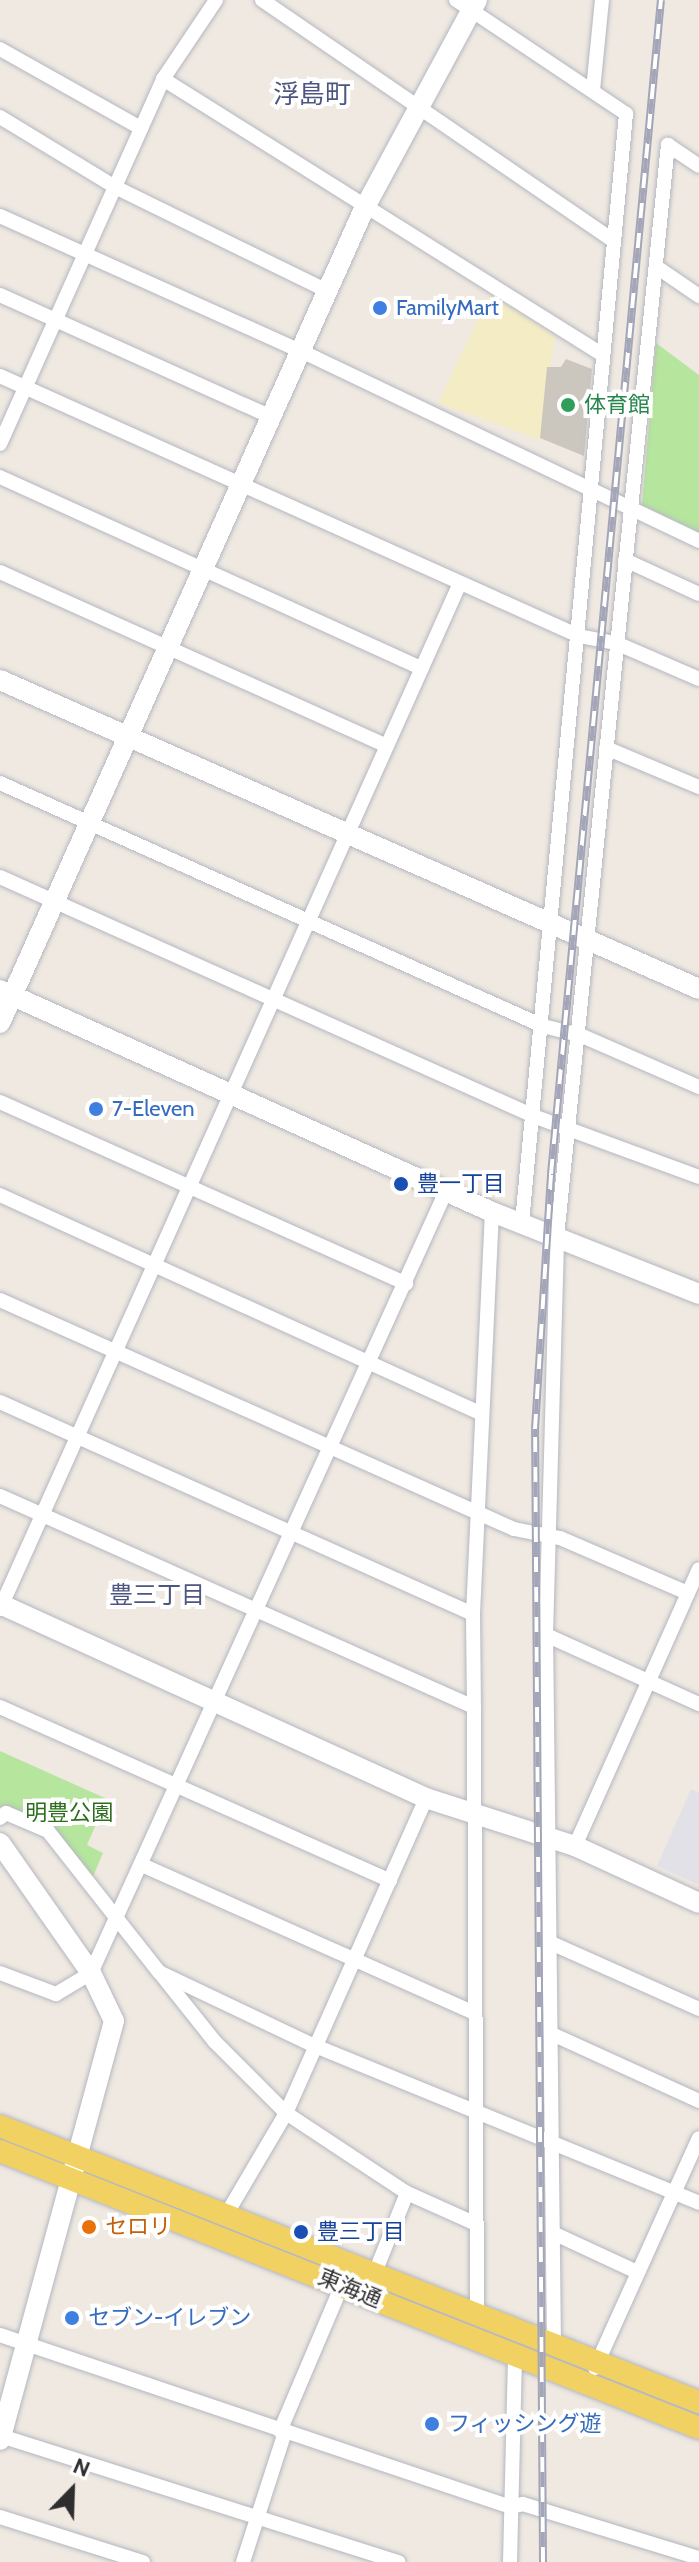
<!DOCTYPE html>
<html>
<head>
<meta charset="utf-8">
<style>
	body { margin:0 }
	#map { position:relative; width:699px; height:2562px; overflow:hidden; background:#efe9e1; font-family:Cabin,"Noto Sans JP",sans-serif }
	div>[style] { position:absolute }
	.industrial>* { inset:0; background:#e3e1e8 }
	.green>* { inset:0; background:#b6e59e }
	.sand>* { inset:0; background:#f3ecc5 }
	.building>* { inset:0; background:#cbc7bf }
	.roads { filter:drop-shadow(0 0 2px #b4b7c1) drop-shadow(0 0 2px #b4b7c1) }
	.street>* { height:14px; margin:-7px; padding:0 7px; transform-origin:7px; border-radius:7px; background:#fff }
	.secondary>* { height:20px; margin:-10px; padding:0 10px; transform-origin:10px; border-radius:10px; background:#fff }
	.primary>* { height:22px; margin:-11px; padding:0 11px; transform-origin:11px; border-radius:11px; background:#f2d163 }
	.rail>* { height:8px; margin-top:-4px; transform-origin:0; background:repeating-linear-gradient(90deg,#fff 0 15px,#a3a6b8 0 30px); box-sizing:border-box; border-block:2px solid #a3a6b8 }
	.dots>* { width:22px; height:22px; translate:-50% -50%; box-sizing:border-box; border:4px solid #fff; border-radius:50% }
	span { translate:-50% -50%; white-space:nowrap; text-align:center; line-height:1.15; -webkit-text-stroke:8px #fff; paint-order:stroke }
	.shop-label { font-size:22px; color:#366cbe }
	.left { translate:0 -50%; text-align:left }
	.leisure-label { font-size:22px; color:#27864d }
	.transit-label { font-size:22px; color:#164399 }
	.park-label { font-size:22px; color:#2c6e1b }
	.food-label { font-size:22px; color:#c56008 }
	.street-label { font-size:22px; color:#2e2e2e }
	.neighbourhood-label { font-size:24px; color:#4d5680 }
	.quarter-label { font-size:26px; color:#4d5680 }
	.north { position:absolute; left:32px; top:2450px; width:80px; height:80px; -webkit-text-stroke:6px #fff; paint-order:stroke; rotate:23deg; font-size:22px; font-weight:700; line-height:32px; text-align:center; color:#2e2e2e }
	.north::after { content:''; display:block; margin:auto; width:28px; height:36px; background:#2e2e2e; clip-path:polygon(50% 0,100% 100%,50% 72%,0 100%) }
</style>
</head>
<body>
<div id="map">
	<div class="industrial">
		<div style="clip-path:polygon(691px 1789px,699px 1793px,699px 1885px,657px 1866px)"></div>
	</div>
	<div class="green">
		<div style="clip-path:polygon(656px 343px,699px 375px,699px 532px,642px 505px)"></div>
		<div style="clip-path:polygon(0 1751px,107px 1799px,87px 1845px,103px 1853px,89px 1886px,48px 1831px,0 1818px)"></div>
	</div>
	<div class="sand">
		<div style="clip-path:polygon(490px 294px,555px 336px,540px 440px,438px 403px)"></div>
	</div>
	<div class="building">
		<div style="clip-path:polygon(566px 359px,592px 369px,584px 456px,540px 438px,547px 367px,561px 367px)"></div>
	</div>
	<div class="roads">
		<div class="street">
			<div style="left:262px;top:0;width:425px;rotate:34.4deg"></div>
			<div style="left:456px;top:0;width:205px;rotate:33.8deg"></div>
			<div style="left:626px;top:114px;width:1114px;rotate:95.36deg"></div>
			<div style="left:0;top:49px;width:162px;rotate:29.3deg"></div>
			<div style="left:163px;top:79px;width:519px;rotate:32.1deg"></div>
			<div style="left:593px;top:90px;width:90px;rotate:-84.3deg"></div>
			<div style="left:0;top:117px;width:135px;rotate:31.3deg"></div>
			<div style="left:115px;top:187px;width:236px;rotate:26.1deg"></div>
			<div style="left:0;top:216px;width:330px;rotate:24.2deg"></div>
			<div style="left:301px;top:351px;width:441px;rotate:25.5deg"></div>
			<div style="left:658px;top:268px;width:50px;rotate:34.3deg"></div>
			<div style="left:0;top:295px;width:297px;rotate:24.2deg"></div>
			<div style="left:0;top:376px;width:635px;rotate:24.18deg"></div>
			<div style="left:579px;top:636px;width:38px;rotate:11deg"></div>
			<div style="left:616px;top:643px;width:90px;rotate:23.4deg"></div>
			<div style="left:0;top:444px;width:400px;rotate:-65.9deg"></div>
			<div style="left:163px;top:79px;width:95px;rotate:-56.1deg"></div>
			<div style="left:0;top:477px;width:463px;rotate:24.4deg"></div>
			<div style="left:625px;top:560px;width:81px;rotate:24.7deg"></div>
			<div style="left:0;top:572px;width:424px;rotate:24.2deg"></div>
			<div style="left:606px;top:748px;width:101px;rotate:22.8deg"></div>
			<div style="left:0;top:783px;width:595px;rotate:24.11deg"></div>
			<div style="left:543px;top:1026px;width:38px;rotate:14deg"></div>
			<div style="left:580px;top:1035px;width:130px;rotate:23.6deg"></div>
			<div style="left:0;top:877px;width:587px;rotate:24.12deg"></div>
			<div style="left:536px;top:1117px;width:174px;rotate:20.2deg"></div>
			<div style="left:0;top:1102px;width:445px;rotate:24.1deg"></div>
			<div style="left:0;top:1195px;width:525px;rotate:24.42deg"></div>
			<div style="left:0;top:1300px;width:563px;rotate:24.01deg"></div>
			<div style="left:514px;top:1529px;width:47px;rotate:11.1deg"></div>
			<div style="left:560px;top:1538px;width:139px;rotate:23.3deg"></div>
			<div style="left:0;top:1402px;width:518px;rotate:24.14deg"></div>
			<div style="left:473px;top:1614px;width:93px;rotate:89.4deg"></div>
			<div style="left:0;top:1496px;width:519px;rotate:24deg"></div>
			<div style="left:474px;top:1707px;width:607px;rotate:89.72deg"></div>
			<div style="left:0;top:1609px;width:1124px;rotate:-65.85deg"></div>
			<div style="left:473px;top:1614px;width:402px;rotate:-87.3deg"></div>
			<div style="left:546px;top:1635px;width:168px;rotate:24.3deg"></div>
			<div style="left:0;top:1707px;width:427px;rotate:24deg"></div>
			<div style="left:0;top:1818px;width:8px;rotate:-40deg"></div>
			<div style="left:6px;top:1813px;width:46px;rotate:23.2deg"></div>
			<div style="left:48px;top:1831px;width:179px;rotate:51.8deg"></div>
			<div style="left:159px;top:1972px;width:173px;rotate:25.4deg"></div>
			<div style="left:315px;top:2046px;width:415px;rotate:22.2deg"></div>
			<div style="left:575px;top:1846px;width:303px;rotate:-65.9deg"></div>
			<div style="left:142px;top:1865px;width:363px;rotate:24deg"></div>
			<div style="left:551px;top:1943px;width:162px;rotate:24deg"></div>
			<div style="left:0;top:1973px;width:60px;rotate:20.6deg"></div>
			<div style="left:56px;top:1994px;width:41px;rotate:-31deg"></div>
			<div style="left:91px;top:1973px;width:859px;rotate:-65.58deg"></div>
			<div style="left:160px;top:1973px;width:88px;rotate:51.4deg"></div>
			<div style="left:215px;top:2042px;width:100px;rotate:45deg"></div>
			<div style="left:286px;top:2113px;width:145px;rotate:33.5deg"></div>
			<div style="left:407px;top:2193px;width:73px;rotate:24.1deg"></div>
			<div style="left:552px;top:2034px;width:162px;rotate:24.5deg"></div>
			<div style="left:226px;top:2215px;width:118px;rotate:-59.5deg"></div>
			<div style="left:286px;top:2113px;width:345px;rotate:-66deg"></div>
			<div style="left:553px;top:2233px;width:93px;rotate:24.9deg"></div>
			<div style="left:374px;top:2275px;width:88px;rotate:-68.1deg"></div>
			<div style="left:0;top:2335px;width:539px;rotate:18.6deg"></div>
			<div style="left:511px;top:2507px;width:12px;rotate:-14deg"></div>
			<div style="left:523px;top:2504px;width:184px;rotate:17.1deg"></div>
			<div style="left:554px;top:2346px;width:711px;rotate:-90.64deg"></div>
			<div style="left:546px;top:1635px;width:398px;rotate:-88.4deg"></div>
			<div style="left:557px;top:1237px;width:1098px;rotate:-84.2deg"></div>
			<div style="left:668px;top:145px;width:37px;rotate:34deg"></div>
			<div style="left:595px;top:2368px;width:252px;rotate:-65.7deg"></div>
			<div style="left:280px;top:2431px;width:159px;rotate:-67deg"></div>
			<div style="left:1px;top:2436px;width:417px;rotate:17.6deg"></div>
			<div style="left:0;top:2517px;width:150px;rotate:17.5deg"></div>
			<div style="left:243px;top:2562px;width:137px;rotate:-72.1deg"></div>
			<div style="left:510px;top:2562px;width:209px;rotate:-88.6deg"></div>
		</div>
		<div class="secondary">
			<div style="left:0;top:680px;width:764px;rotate:23.85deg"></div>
			<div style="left:0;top:990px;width:540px;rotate:24.29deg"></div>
			<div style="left:492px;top:1212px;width:223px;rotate:21.6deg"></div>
			<div style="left:0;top:1023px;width:892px;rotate:-65.91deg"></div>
			<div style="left:364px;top:209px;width:238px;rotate:-61.6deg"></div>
			<div style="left:0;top:1604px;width:468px;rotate:24.5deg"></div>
			<div style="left:426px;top:1798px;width:157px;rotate:17.9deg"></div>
			<div style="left:575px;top:1846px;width:136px;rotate:24.7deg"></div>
			<div style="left:0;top:1843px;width:159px;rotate:55deg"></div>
			<div style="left:91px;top:1973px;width:53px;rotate:64.4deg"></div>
			<div style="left:114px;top:2021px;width:434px;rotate:105.2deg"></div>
		</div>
		<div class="primary">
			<div style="left:0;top:2126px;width:752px;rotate:21.55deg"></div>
			<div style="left:0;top:2151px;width:752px;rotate:21.62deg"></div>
		</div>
	</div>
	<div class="rail">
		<div style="left:543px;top:2562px;width:1133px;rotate:-90.4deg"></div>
		<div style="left:535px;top:1429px;width:256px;rotate:-86.4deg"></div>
		<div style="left:551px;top:1174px;width:1179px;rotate:-84.65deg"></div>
	</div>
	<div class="dots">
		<div style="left:380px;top:308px;background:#3f7fe0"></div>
		<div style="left:568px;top:405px;background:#2e9e5b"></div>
		<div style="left:96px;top:1109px;background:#3f7fe0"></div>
		<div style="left:401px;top:1184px;background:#1a4fb4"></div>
		<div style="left:89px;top:2227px;background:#e8710a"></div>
		<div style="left:301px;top:2232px;background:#1a4fb4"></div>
		<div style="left:72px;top:2318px;background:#3f7fe0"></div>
		<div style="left:432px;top:2424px;background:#3f7fe0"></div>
	</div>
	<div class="shop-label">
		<span class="left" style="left:396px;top:308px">FamilyMart</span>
		<span class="left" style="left:112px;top:1109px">7-Eleven</span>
		<span class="left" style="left:88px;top:2318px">セブン-イレブン</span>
		<span class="left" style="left:448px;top:2424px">フィッシング遊</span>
	</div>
	<div class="leisure-label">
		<span class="left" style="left:584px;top:405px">体育館</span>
	</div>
	<div class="transit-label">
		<span class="left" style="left:417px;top:1184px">豊一丁目</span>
		<span class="left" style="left:317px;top:2232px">豊三丁目</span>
	</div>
	<div class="park-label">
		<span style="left:69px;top:1813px">明豊公園</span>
	</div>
	<div class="food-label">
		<span class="left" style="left:105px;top:2227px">セロリ</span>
	</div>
	<div class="street-label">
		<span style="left:350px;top:2288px;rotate:22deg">東海通</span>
	</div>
	<div class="neighbourhood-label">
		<span style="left:157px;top:1595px">豊三丁目</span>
	</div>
	<div class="quarter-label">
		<span style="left:312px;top:95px">浮島町</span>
	</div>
	<div class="north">N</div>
</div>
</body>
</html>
